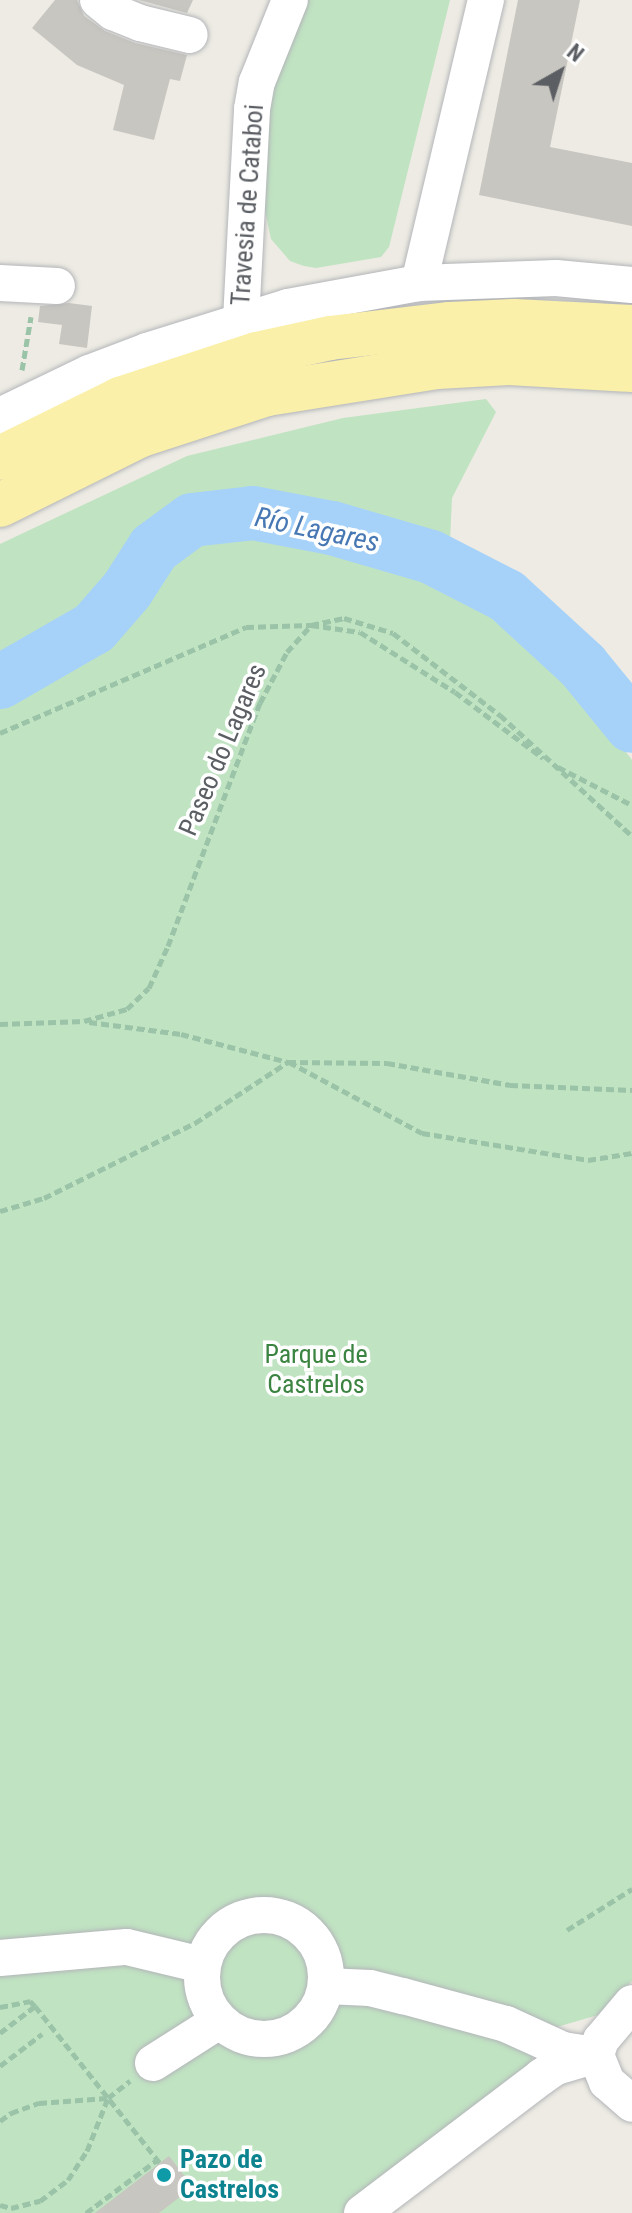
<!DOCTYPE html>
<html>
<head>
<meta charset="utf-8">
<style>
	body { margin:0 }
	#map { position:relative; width:632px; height:2213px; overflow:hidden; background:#edebe3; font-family:"Roboto Condensed",sans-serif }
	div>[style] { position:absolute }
	.green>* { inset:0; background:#c0e3c2 }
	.river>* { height:54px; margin:-27px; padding:0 27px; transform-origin:27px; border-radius:27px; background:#a6d2fa }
	.building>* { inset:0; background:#c8c6c0 }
	.path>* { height:5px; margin-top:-2.5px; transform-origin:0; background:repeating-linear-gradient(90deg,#9ac3a8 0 8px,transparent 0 12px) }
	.roads { filter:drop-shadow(0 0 2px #b3b5b9) drop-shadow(0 0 2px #b3b5b9) }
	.minor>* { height:36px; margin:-18px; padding:0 18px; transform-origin:18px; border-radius:18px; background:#fff }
	.minor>.ring { margin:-18px; padding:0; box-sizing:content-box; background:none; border:36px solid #fff; border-radius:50% }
	.major>* { height:44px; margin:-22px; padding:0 22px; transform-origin:22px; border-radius:22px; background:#faf0aa }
	.dots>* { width:22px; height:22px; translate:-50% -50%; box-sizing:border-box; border:4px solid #fff; border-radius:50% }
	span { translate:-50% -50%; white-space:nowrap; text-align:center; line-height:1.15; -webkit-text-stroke:7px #fff; paint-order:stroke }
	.street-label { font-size:26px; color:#5b5e63 }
	.park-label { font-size:26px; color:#3a8340 }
	.culture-label { font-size:26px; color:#0d838f; font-weight:700 }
	.left { translate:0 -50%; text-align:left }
	.water-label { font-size:28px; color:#4778b3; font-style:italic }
	.north { position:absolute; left:520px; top:32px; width:80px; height:80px; -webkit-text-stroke:6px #fff; paint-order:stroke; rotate:39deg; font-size:22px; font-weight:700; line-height:32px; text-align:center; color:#5b5e63 }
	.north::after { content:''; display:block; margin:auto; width:28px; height:36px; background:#5b5e63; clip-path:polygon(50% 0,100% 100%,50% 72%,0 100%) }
</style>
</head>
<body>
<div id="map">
	<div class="green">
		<div style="clip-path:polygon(293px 0,450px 0,389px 247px,381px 257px,316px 268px,304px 266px,290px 261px,271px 239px,263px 201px,258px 97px)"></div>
		<div style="clip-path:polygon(486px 399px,496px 412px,452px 498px,448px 585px,497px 617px,565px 672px,632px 760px,632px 1981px,598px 2015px,550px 2029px,534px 2050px,529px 2072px,346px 2213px,0 2213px,0 544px,187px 456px,343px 418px)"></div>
	</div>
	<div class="river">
		<div style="left:0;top:682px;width:108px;rotate:-29.9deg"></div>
		<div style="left:94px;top:628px;width:50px;rotate:-49deg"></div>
		<div style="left:127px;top:590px;width:50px;rotate:-57.3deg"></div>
		<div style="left:154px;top:548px;width:47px;rotate:-36.4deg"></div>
		<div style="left:192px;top:520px;width:61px;rotate:-6.5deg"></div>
		<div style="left:253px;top:513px;width:80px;rotate:10.8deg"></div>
		<div style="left:332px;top:528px;width:103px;rotate:16.3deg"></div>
		<div style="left:431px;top:557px;width:85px;rotate:27.2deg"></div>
		<div style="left:507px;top:596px;width:103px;rotate:42.6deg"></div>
		<div style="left:583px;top:666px;width:77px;rotate:50.8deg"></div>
	</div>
	<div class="building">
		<div style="clip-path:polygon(55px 0,77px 0,84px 16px,105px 31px,135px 43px,187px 55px,180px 81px,170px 79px,154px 140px,113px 130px,124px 85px,77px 65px,32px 28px)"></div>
		<div style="clip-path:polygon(139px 0,193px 0,187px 13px)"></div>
		<div style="clip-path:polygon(518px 0,580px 0,550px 147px,632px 163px,632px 226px,479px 195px)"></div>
		<div style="clip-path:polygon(69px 303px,92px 306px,87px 348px,59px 344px,62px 325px,38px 322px,40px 306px)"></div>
		<div style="clip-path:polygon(169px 2156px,193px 2187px,159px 2213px,95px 2213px)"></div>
	</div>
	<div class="path">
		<div style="left:22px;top:370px;width:54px;rotate:-80.4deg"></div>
		<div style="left:0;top:733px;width:268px;rotate:-23.3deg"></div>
		<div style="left:246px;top:627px;width:65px;rotate:-1.8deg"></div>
		<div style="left:311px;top:625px;width:49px;rotate:8.1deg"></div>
		<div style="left:360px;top:632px;width:112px;rotate:32.3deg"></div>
		<div style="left:455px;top:692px;width:110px;rotate:36.9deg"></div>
		<div style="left:558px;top:767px;width:83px;rotate:27.2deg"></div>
		<div style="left:89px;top:1022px;width:93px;rotate:7.4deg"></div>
		<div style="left:181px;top:1034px;width:111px;rotate:14.7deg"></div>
		<div style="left:288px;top:1062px;width:99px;rotate:0.6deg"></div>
		<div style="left:387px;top:1063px;width:125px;rotate:10.1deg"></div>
		<div style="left:510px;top:1085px;width:122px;rotate:2.3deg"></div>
		<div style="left:0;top:1024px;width:84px;rotate:-2deg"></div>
		<div style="left:84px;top:1021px;width:45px;rotate:-15.6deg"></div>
		<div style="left:127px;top:1009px;width:30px;rotate:-44deg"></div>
		<div style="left:149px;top:988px;width:46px;rotate:-65.7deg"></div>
		<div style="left:168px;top:946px;width:260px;rotate:-69.3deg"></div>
		<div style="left:260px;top:703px;width:58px;rotate:-62.1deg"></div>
		<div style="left:287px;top:652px;width:36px;rotate:-48deg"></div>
		<div style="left:311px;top:625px;width:34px;rotate:-12deg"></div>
		<div style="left:344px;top:618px;width:51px;rotate:17deg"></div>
		<div style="left:393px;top:633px;width:135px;rotate:37.5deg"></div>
		<div style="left:500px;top:715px;width:179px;rotate:42.5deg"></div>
		<div style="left:289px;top:1062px;width:151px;rotate:28.1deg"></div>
		<div style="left:422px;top:1133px;width:168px;rotate:9.2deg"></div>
		<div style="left:588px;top:1160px;width:45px;rotate:-9deg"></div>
		<div style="left:0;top:1211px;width:46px;rotate:-16.5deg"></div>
		<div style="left:44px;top:1198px;width:169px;rotate:-26.4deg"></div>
		<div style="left:195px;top:1123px;width:111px;rotate:-33.3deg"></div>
		<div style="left:567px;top:1930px;width:77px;rotate:-32.2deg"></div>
		<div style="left:0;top:2007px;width:31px;rotate:-11deg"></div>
		<div style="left:30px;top:2001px;width:7px;rotate:45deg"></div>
		<div style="left:0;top:2033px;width:44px;rotate:-37.6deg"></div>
		<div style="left:35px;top:2006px;width:201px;rotate:51.5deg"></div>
		<div style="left:0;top:2066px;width:53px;rotate:-37.3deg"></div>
		<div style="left:0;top:2121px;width:14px;rotate:-36deg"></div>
		<div style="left:11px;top:2113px;width:30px;rotate:-20deg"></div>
		<div style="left:39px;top:2103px;width:68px;rotate:-4.2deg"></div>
		<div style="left:0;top:2205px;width:11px;rotate:15deg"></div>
		<div style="left:11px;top:2208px;width:30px;rotate:-14deg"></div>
		<div style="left:40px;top:2201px;width:35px;rotate:-37deg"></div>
		<div style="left:68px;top:2180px;width:35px;rotate:-57deg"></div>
		<div style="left:87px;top:2151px;width:57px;rotate:-68.4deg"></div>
		<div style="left:108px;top:2098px;width:28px;rotate:-38deg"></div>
		<div style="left:86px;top:2213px;width:89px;rotate:-36.7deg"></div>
	</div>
	<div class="roads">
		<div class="minor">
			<div style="left:98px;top:0;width:19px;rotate:39deg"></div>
			<div style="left:113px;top:12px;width:29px;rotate:22deg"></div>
			<div style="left:140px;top:23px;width:51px;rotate:13.5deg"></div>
			<div style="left:0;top:283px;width:57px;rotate:3deg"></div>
			<div style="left:419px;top:283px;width:291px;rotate:-76.7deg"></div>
			<div style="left:241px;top:320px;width:211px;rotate:-87deg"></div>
			<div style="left:252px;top:109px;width:27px;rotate:-80deg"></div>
			<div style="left:257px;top:82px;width:88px;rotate:-68.1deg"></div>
			<div style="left:0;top:416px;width:99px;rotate:-25.8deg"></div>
			<div style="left:89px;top:373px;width:62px;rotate:-20.8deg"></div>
			<div style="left:147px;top:351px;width:148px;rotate:-17.3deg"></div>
			<div style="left:288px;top:307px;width:133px;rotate:-10.4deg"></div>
			<div style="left:419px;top:283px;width:137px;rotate:-2.1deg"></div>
			<div style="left:556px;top:278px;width:76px;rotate:5.3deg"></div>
			<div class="ring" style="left:202px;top:1915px;width:88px;height:88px"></div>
			<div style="left:0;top:1958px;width:127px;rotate:-5deg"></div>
			<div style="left:127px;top:1947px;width:77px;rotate:13.5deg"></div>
			<div style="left:326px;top:1986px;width:44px;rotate:2.6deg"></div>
			<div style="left:370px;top:1988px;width:34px;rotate:14deg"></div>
			<div style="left:403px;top:1996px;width:107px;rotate:15.2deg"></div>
			<div style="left:506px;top:2024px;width:63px;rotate:24.5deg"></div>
			<div style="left:563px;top:2050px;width:31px;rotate:9deg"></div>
			<div style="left:596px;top:2055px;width:16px;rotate:-72deg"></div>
			<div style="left:601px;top:2040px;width:48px;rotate:-50deg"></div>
			<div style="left:596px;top:2055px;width:29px;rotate:68deg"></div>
			<div style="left:607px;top:2082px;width:33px;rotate:41deg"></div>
			<div style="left:153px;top:2063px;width:78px;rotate:-32.5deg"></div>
			<div style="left:362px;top:2213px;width:225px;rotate:-37.2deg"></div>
			<div style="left:541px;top:2077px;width:18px;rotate:-34deg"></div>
			<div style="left:556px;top:2067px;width:42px;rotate:-16.7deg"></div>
		</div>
		<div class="major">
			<div style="left:0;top:458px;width:134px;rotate:-26.2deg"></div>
			<div style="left:120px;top:399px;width:144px;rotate:-18.2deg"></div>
			<div style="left:257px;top:354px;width:75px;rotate:-12.4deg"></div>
			<div style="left:330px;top:338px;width:121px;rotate:-6.7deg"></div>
			<div style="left:450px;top:324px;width:64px;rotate:-2.7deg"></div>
			<div style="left:514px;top:321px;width:118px;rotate:2.9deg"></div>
			<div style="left:0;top:505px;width:157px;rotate:-26.4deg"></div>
			<div style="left:141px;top:435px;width:133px;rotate:-18deg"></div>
			<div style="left:267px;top:394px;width:172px;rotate:-9deg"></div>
			<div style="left:437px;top:367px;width:72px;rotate:-3.2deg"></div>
			<div style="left:509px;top:363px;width:123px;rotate:3.3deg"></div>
		</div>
	</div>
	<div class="dots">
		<div style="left:164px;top:2175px;background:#0f9aa8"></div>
	</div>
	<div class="street-label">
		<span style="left:248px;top:205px;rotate:-86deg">Travesia de Cataboi</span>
		<span style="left:223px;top:750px;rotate:-67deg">Paseo do Lagares</span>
	</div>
	<div class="park-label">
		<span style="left:316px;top:1370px">Parque de<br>Castrelos</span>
	</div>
	<div class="culture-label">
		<span class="left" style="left:180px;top:2175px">Pazo de<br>Castrelos</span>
	</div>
	<div class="water-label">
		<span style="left:317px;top:530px;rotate:12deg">Río Lagares</span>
	</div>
	<div class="north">N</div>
</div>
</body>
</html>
